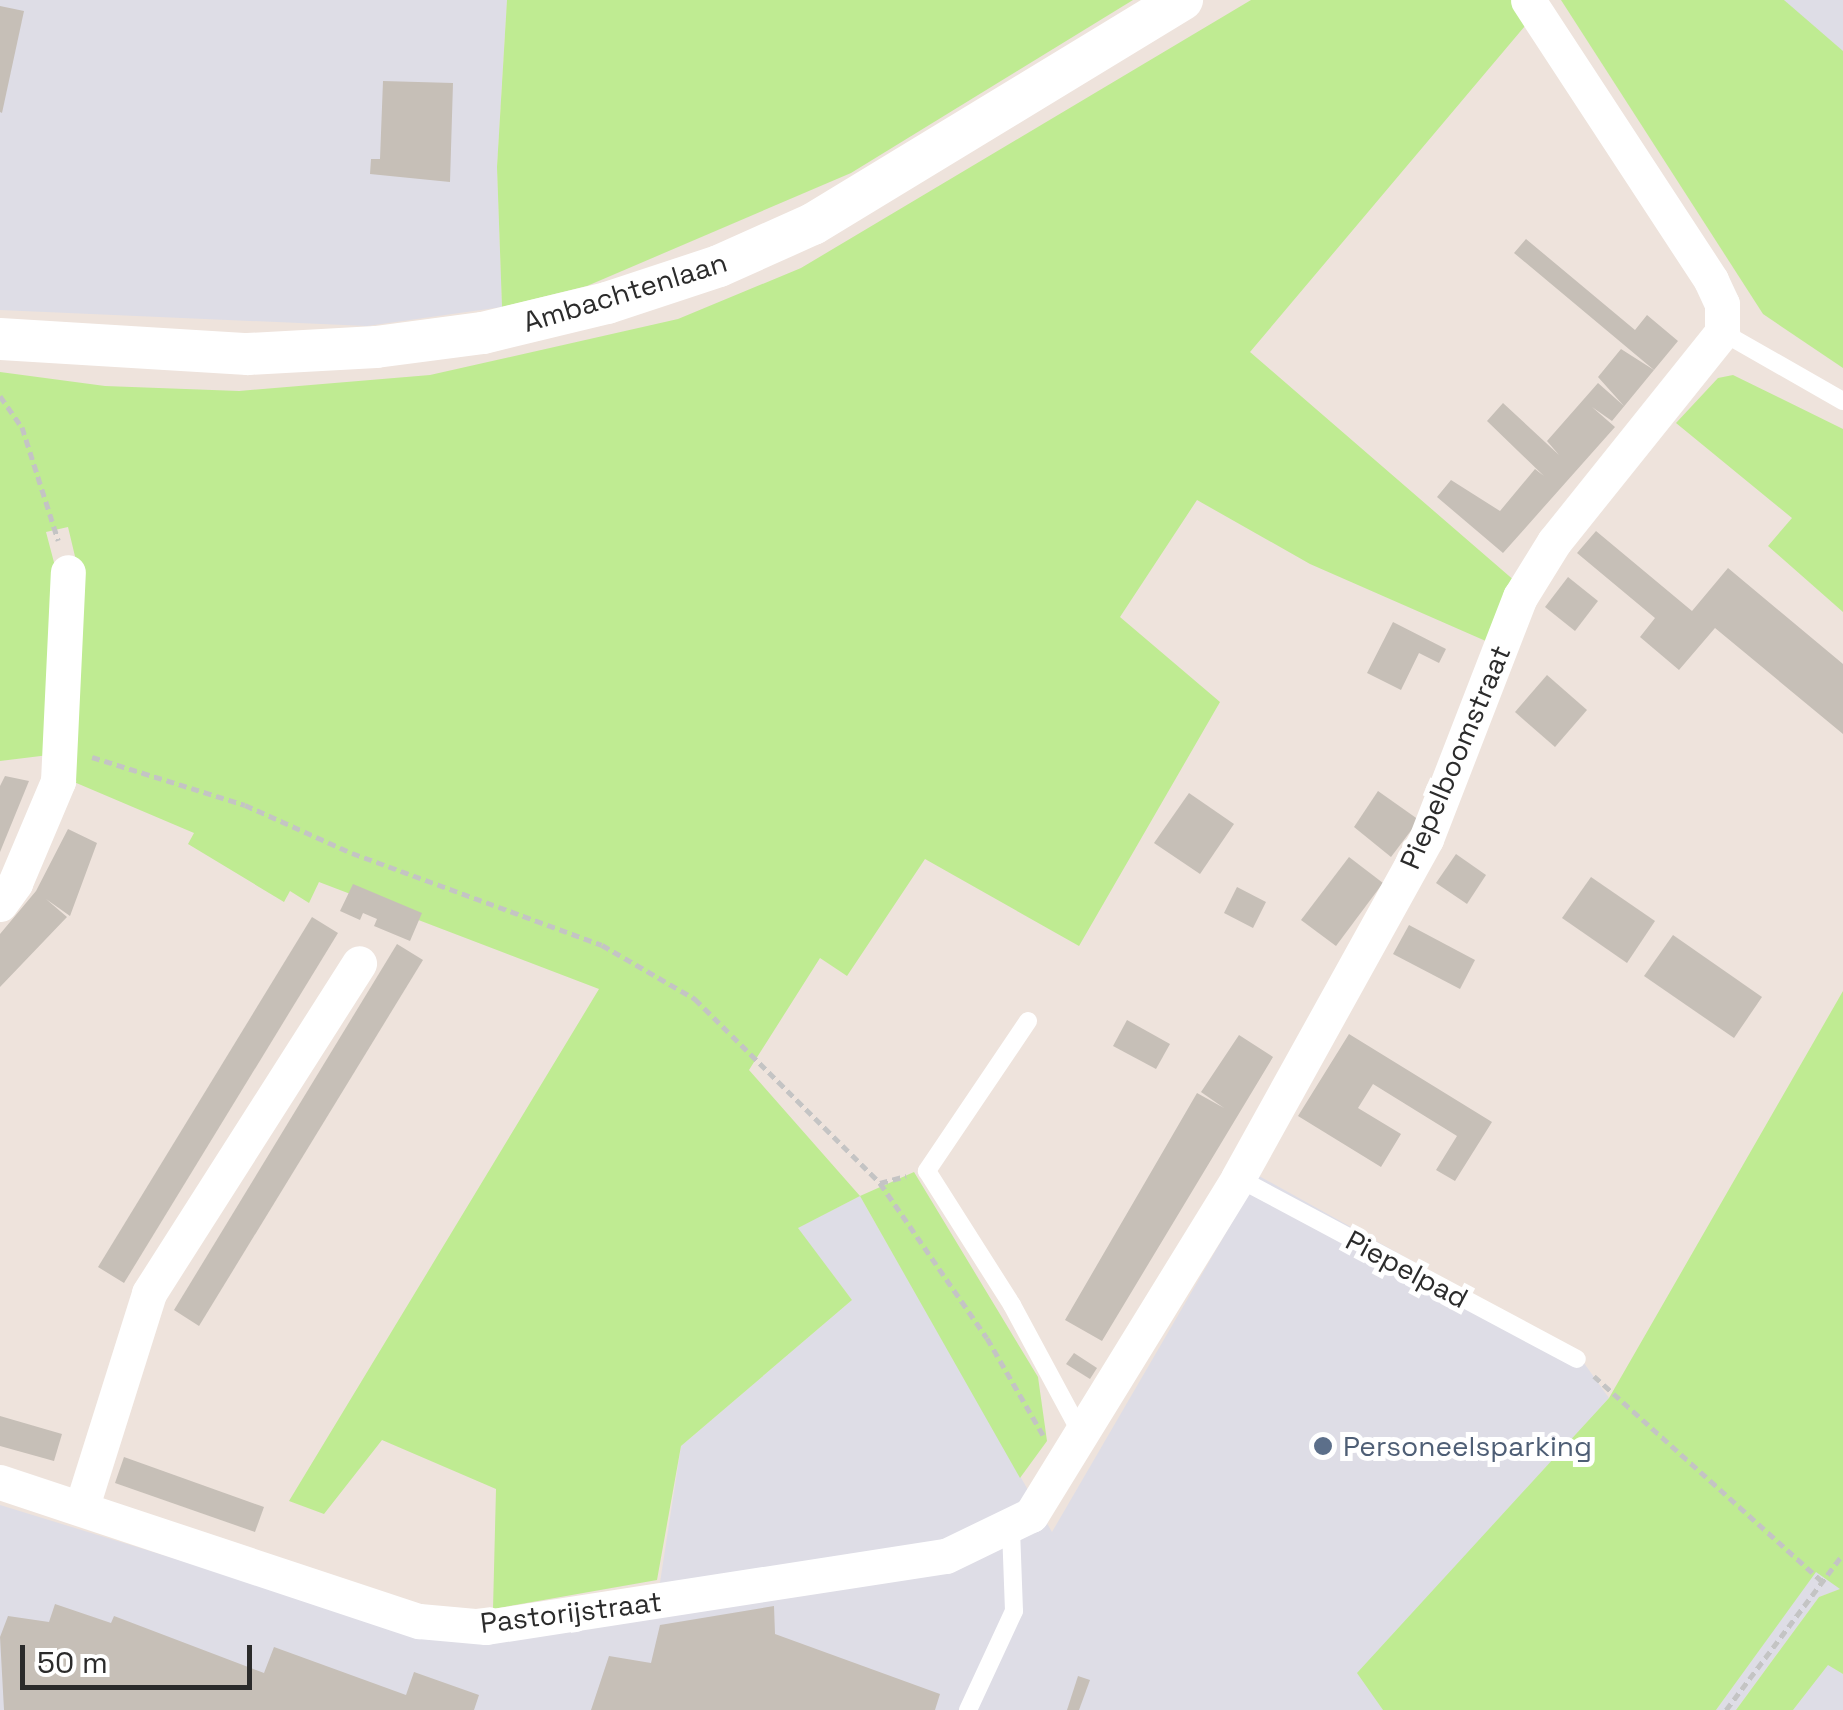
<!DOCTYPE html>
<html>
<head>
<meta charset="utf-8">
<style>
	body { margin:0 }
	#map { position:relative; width:1843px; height:1710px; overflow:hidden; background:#eee3dc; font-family:"Space Grotesk",sans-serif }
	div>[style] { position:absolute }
	.industrial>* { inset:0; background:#dedde6 }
	.green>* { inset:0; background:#bfeb92 }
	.building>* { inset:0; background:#c6bfb7 }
	.path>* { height:5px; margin-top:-2.5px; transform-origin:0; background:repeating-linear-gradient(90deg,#c4c4c4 0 8px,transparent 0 13px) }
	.service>* { height:18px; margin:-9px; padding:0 9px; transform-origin:9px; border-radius:9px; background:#fff }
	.minor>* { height:35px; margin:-17.5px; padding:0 17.5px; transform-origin:17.5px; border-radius:17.5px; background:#fff }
	.tertiary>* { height:42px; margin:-21px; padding:0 21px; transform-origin:21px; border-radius:21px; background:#fff }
	.dots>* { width:28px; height:28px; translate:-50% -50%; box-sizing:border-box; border:5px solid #fff; border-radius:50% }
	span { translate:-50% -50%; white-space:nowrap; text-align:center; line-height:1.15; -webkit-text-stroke:10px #fff; paint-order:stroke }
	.street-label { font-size:28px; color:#2b2b2b }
	.service-label { font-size:28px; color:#4e5e75 }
	.left { translate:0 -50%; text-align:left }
	.scale { position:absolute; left:20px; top:1645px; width:232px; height:45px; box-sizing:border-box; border:5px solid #2b2b2b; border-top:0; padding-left:12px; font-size:30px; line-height:35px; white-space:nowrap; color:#2b2b2b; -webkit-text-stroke:8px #fff; paint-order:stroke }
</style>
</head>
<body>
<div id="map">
	<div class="industrial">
		<div style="clip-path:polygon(0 0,507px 0,497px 167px,502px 307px,367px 326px,0 310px)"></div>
		<div style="clip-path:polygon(1784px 0,1843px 0,1843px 51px,1808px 27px)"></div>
		<div style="clip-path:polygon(1259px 1176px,1576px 1352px,1609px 1398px,1358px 1673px,1383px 1710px,0 1710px,0 1505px,417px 1633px,655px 1615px,681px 1446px,852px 1300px,797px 1228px,860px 1196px,1052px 1532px)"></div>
		<div style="clip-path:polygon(1816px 1571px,1841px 1589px,1819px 1597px,1736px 1710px,1716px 1710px)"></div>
		<div style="clip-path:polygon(1828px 1664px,1843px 1674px,1843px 1710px,1793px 1710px)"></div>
	</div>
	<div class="green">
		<div style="clip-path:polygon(507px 0,1133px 0,851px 173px,587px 286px,502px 307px,497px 167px)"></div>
		<div style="clip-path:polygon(1251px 0,1516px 0,1530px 20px,1250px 352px,1516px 582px,1488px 642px,1310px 564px,1197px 500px,1120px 617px,1220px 702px,1079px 946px,925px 859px,847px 976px,820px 958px,749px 1070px,860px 1196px,914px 1172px,1038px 1377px,1047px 1441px,1020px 1478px,860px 1196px,798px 1228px,852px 1300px,681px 1446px,657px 1580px,493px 1609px,496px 1489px,382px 1440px,324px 1514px,289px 1501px,599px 989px,319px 882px,309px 903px,290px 891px,284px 902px,188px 844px,194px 833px,74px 782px,83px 590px,68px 527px,46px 532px,56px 570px,49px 755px,0 761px,0 372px,105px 386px,239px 391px,430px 375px,678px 319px,801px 268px)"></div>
		<div style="clip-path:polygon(1561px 0,1784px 0,1843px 51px,1843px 368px,1763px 314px)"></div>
		<div style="clip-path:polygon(1733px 375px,1843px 429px,1843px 612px,1768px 546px,1792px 518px,1676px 423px,1718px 378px)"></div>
		<div style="clip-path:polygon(1843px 991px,1843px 1674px,1828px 1665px,1793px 1710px,1736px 1710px,1819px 1597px,1840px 1589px,1816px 1572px,1716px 1710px,1383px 1710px,1357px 1673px,1609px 1398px)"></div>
	</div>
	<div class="building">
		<div style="clip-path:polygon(0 6px,24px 11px,2px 113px,0 112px)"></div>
		<div style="clip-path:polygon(383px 81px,453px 83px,450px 182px,370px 174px,371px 159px,380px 159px)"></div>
		<div style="clip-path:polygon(1526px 239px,1635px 330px,1647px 315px,1678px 341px,1654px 370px,1514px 253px)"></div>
		<div style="clip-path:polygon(1621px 349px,1654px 370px,1612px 421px,1592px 407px,1615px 427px,1503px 553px,1437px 497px,1451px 480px,1500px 511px,1535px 469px,1544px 476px,1487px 421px,1503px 403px,1559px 455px,1547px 441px,1598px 383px,1624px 406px,1598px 377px)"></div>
		<div style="clip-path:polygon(1596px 531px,1692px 611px,1728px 568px,1843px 664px,1843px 734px,1715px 628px,1679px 670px,1640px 637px,1655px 618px,1577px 553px)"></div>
		<div style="clip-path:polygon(1568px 577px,1598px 601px,1575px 631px,1545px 607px)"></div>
		<div style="clip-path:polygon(1393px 622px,1446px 649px,1439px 663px,1419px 653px,1401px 690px,1367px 673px)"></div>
		<div style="clip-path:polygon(1547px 675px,1587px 710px,1555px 747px,1515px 712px)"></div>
		<div style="clip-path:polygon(5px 776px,29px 781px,0 852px,0 786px)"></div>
		<div style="clip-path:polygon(1378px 791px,1419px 820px,1391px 857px,1354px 827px)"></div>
		<div style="clip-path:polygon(1189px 793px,1234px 824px,1200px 874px,1154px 843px)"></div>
		<div style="clip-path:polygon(68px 829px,97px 843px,70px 916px,46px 899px,67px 917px,0 987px,0 934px,36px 891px)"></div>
		<div style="clip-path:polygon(1456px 854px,1486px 875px,1467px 904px,1436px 883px)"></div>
		<div style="clip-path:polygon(1349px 857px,1383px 883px,1336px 946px,1301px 920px)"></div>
		<div style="clip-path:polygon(1591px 877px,1655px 921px,1627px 963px,1562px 918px)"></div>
		<div style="clip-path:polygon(353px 884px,422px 913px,410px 941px,374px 926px,377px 919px,363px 913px,360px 920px,340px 911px)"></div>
		<div style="clip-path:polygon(1237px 887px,1266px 902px,1253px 928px,1224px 913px)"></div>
		<div style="clip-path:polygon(312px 917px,338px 933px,124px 1283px,98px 1267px)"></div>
		<div style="clip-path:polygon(1409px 925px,1475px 960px,1460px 989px,1393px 954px)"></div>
		<div style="clip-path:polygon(1673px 935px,1762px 997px,1734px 1038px,1644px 976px)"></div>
		<div style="clip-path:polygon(397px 944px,423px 960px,199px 1326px,174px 1310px)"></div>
		<div style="clip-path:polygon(1127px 1020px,1170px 1044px,1156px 1069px,1113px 1046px)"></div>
		<div style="clip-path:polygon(1349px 1034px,1492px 1122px,1455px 1181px,1436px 1170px,1457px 1136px,1373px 1084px,1358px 1108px,1401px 1134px,1381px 1167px,1298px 1116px)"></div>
		<div style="clip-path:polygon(1239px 1035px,1273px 1057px,1102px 1341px,1065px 1320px,1197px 1093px,1224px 1108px,1201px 1092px)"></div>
		<div style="clip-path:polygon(1074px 1353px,1097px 1368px,1090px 1379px,1066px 1364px)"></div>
		<div style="clip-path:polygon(0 1416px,62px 1434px,54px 1461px,0 1446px)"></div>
		<div style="clip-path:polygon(124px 1457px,264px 1507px,255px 1532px,115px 1483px)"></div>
		<div style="clip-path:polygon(55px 1604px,111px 1623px,114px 1616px,264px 1673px,274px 1647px,406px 1695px,414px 1672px,479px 1695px,474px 1710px,4px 1710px,0 1637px,8px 1616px,49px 1622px)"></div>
		<div style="clip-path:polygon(774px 1606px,775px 1634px,940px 1694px,935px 1710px,591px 1710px,609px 1656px,651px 1663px,660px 1625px)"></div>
		<div style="clip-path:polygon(1078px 1676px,1090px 1680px,1079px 1710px,1067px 1710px)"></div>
	</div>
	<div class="path">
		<div style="left:0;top:396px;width:38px;rotate:55deg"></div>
		<div style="left:22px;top:427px;width:119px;rotate:72.3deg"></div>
		<div style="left:92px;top:757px;width:160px;rotate:17.4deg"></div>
		<div style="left:245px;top:805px;width:117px;rotate:24.2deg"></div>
		<div style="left:352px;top:853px;width:266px;rotate:20.2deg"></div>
		<div style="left:602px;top:945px;width:108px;rotate:30.1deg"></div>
		<div style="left:695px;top:999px;width:261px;rotate:44.8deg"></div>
		<div style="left:880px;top:1183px;width:188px;rotate:55.4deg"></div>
		<div style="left:987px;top:1338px;width:112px;rotate:60deg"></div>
		<div style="left:880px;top:1183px;width:27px;rotate:-15deg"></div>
		<div style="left:1594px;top:1376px;width:307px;rotate:42deg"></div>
		<div style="left:1726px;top:1710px;width:195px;rotate:-53.1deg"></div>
	</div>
	<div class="service">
		<div style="left:1722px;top:332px;width:139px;rotate:29.7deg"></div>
		<div style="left:1028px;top:1021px;width:181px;rotate:124deg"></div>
		<div style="left:927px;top:1171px;width:159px;rotate:57.6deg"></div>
		<div style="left:1012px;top:1305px;width:150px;rotate:61.7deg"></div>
		<div style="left:1238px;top:1178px;width:384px;rotate:28.1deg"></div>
		<div style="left:968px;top:1710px;width:109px;rotate:-65.1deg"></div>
		<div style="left:1014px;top:1611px;width:82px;rotate:-92.1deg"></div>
	</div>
	<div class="minor">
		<div style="left:0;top:904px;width:26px;rotate:-54deg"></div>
		<div style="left:15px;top:883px;width:111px;rotate:-67.1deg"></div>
		<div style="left:58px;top:781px;width:209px;rotate:-87.3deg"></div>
		<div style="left:0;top:1482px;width:441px;rotate:18.4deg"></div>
		<div style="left:419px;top:1621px;width:67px;rotate:5.1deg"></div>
		<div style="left:486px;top:1627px;width:465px;rotate:-8.8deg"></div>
		<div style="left:946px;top:1556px;width:94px;rotate:-25.8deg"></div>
		<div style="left:1031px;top:1515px;width:395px;rotate:-58.4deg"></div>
		<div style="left:1238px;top:1178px;width:388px;rotate:-61deg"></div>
		<div style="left:1426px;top:839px;width:260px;rotate:-68.8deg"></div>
		<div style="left:1520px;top:597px;width:65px;rotate:-58.3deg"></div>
		<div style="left:1554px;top:542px;width:269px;rotate:-51.3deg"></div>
		<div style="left:1722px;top:332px;width:28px;rotate:-90deg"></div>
		<div style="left:1722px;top:304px;width:26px;rotate:-115deg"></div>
		<div style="left:1711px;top:280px;width:334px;rotate:-123.2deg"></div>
		<div style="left:82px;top:1506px;width:223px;rotate:-72.5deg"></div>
		<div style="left:149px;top:1293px;width:391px;rotate:-57.5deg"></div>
	</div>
	<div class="tertiary">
		<div style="left:0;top:339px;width:248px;rotate:3.5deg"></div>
		<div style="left:248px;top:354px;width:128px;rotate:-3.1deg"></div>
		<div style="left:376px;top:347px;width:108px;rotate:-7.5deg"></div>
		<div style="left:483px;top:333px;width:128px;rotate:-13.6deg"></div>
		<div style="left:607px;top:303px;width:118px;rotate:-18.3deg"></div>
		<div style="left:719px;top:266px;width:103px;rotate:-24.1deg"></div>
		<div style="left:813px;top:224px;width:432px;rotate:-31.3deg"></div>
	</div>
	<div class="dots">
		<div style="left:1323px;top:1446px;background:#5c6f8a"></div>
	</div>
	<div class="street-label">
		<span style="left:625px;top:292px;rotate:-17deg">Ambachtenlaan</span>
		<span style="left:1455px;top:757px;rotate:-67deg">Piepelboomstraat</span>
		<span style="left:1407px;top:1269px;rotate:28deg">Piepelpad</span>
		<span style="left:571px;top:1612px;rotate:-7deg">Pastorijstraat</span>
	</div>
	<div class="service-label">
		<span class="left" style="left:1343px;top:1446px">Personeelsparking</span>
	</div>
	<div class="scale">50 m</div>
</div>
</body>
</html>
